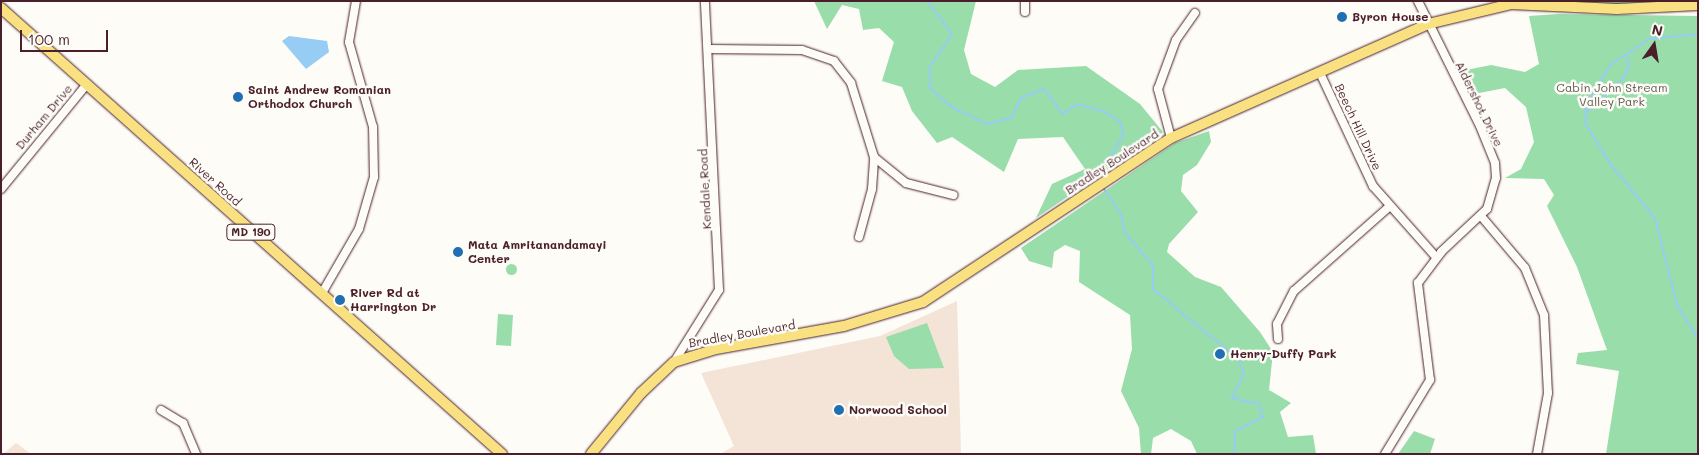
<!DOCTYPE html>
<html>
<head>
<meta charset="utf-8">
<style>
	body { margin:0 }
	#map { position:relative; width:1699px; height:455px; overflow:hidden; background:#fdfcf7; font-family:Mali,sans-serif }
	div>[style] { position:absolute }
	.built>* { inset:0; background:#f3e4d7 }
	.green>* { inset:0; background:#9da }
	.round { border-radius:50% }
	.water>* { inset:0; background:#97ccf5 }
	.stream>* { height:2px; margin:-1px; padding:0 1px; transform-origin:1px; border-radius:1px; background:#97ccf5 }
	.roads { filter:drop-shadow(0 0 1px #4a1f2b) drop-shadow(0 0 1px #4a1f2b) }
	.minor>* { height:8px; margin:-4px; padding:0 4px; transform-origin:4px; border-radius:4px; background:#fdfcf7 }
	.major>* { height:10px; margin:-5px; padding:0 5px; transform-origin:5px; border-radius:5px; background:#f9e181 }
	.dots>* { width:14px; height:14px; translate:-50% -50%; box-sizing:border-box; border:2px solid #fdfcf7; border-radius:50% }
	span { translate:-50% -50%; white-space:nowrap; text-align:center; line-height:1.15; -webkit-text-stroke:5px #fdfcf7; paint-order:stroke }
	.shield-label span { padding:1px 4px; background:#fdfcf7; border:1px solid; border-radius:4px; -webkit-text-stroke-width:0 }
	.shield-label { font-size:11px; color:#4a1f2b; font-weight:700 }
	.poi-label { font-size:12px; color:#4a1f2b; font-weight:700 }
	.left { translate:0 -50%; text-align:left }
	.park-label { font-size:12px; color:#625851 }
	.street-label { font-size:12px; color:#4a1f2b }
	.frame { position:absolute; inset:0; border:2px solid #4a1f2b; pointer-events:none }
	.north { position:absolute; left:1629px; top:20px; width:50px; height:50px; -webkit-text-stroke:4px #fdfcf7; paint-order:stroke; rotate:13deg; font-size:14px; font-weight:700; line-height:20px; text-align:center; color:#4a1f2b }
	.north::after { content:''; display:block; margin:auto; width:18px; height:22px; background:#4a1f2b; clip-path:polygon(50% 0,100% 100%,50% 72%,0 100%) }
	.scale { position:absolute; left:20px; top:30px; width:88px; height:22px; box-sizing:border-box; border:2px solid #4a1f2b; border-top:0; padding-left:6px; font-size:15px; line-height:18px; white-space:nowrap; color:#4a1f2b; -webkit-text-stroke:4px #fdfcf7; paint-order:stroke }
</style>
</head>
<body>
<div id="map">
	<div class="built">
		<div style="clip-path:polygon(957px 301px,961px 454px,720px 454px,734px 446px,701px 373px,880px 336px)"></div>
		<div style="clip-path:polygon(16px 443px,31px 454px,3px 454px)"></div>
	</div>
	<div class="green">
		<div style="clip-path:polygon(814px 1px,976px 1px,964px 50px,971px 74px,995px 87px,1018px 70px,1086px 66px,1140px 104px,1163px 132px,1036px 218px,1052px 184px,1085px 169px,1063px 137px,1018px 139px,1004px 172px,952px 137px,937px 143px,912px 111px,902px 87px,882px 81px,894px 42px,879px 28px,863px 30px,859px 9px,842px 5px,827px 29px)"></div>
		<div style="clip-path:polygon(1552px 1px,1698px 1px,1645px 9px)"></div>
		<div style="clip-path:polygon(1558px 14px,1698px 16px,1698px 454px,1606px 454px,1619px 371px,1576px 364px,1578px 353px,1607px 350px,1577px 267px,1547px 206px,1554px 195px,1544px 179px,1505px 178px,1521px 169px,1534px 142px,1526px 107px,1505px 88px,1469px 95px,1456px 72px,1491px 65px,1525px 72px,1539px 64px,1529px 16px)"></div>
		<div style="clip-path:polygon(1209px 131px,1211px 142px,1197px 165px,1183px 175px,1181px 191px,1198px 212px,1169px 244px,1167px 252px,1195px 277px,1221px 287px,1260px 332px,1273px 352px,1269px 390px,1291px 403px,1280px 412px,1288px 437px,1313px 435px,1316px 454px,1197px 454px,1191px 441px,1171px 429px,1153px 438px,1151px 454px,1141px 454px,1139px 428px,1121px 391px,1132px 349px,1130px 315px,1079px 282px,1080px 251px,1065px 245px,1054px 252px,1052px 268px,1029px 261px,1021px 248px,1175px 143px)"></div>
		<div class="round" style="left:505.5px;top:263.5px;width:11px;height:11px"></div>
		<div style="clip-path:polygon(498px 314px,513px 315px,511px 346px,496px 345px)"></div>
		<div style="clip-path:polygon(927px 323px,944px 368px,909px 369px,894px 356px,886px 337px)"></div>
		<div style="clip-path:polygon(1414px 431px,1435px 439px,1430px 454px,1398px 454px)"></div>
	</div>
	<div class="water">
		<div style="clip-path:polygon(289px 36px,327px 41px,329px 52px,306px 69px,282px 41px)"></div>
	</div>
	<div class="stream">
		<div style="left:927px;top:1px;width:41px;rotate:52.9deg"></div>
		<div style="left:952px;top:34px;width:40px;rotate:124deg"></div>
		<div style="left:930px;top:67px;width:21px;rotate:90deg"></div>
		<div style="left:930px;top:88px;width:27px;rotate:42deg"></div>
		<div style="left:950px;top:106px;width:41px;rotate:25.9deg"></div>
		<div style="left:987px;top:124px;width:25px;rotate:-14deg"></div>
		<div style="left:1011px;top:118px;width:22px;rotate:-63deg"></div>
		<div style="left:1021px;top:98px;width:25px;rotate:-21deg"></div>
		<div style="left:1044px;top:89px;width:31px;rotate:53deg"></div>
		<div style="left:1063px;top:114px;width:17px;rotate:-36deg"></div>
		<div style="left:1077px;top:104px;width:29px;rotate:16deg"></div>
		<div style="left:1105px;top:112px;width:18px;rotate:34deg"></div>
		<div style="left:1120px;top:122px;width:13px;rotate:72deg"></div>
		<div style="left:1124px;top:134px;width:50px;rotate:120.2deg"></div>
		<div style="left:1698px;top:34px;width:49px;rotate:174.2deg"></div>
		<div style="left:1649px;top:39px;width:47px;rotate:146.3deg"></div>
		<div style="left:1610px;top:65px;width:48px;rotate:120.3deg"></div>
		<div style="left:1586px;top:106px;width:17px;rotate:93deg"></div>
		<div style="left:1585px;top:123px;width:49px;rotate:58.2deg"></div>
		<div style="left:1611px;top:165px;width:69px;rotate:50.3deg"></div>
		<div style="left:1655px;top:218px;width:90px;rotate:75.8deg"></div>
		<div style="left:1677px;top:305px;width:39px;rotate:58deg"></div>
		<div style="left:1587px;top:112px;width:46px;rotate:-42.4deg"></div>
		<div style="left:1621px;top:81px;width:16px;rotate:-60deg"></div>
		<div style="left:1629px;top:67px;width:10px;rotate:-96deg"></div>
		<div style="left:1104px;top:189px;width:32px;rotate:56deg"></div>
		<div style="left:1122px;top:216px;width:16px;rotate:83deg"></div>
		<div style="left:1124px;top:232px;width:44px;rotate:48.7deg"></div>
		<div style="left:1153px;top:265px;width:24px;rotate:90deg"></div>
		<div style="left:1153px;top:289px;width:112px;rotate:39.5deg"></div>
		<div style="left:1239px;top:360px;width:15px;rotate:70deg"></div>
		<div style="left:1244px;top:374px;width:27px;rotate:117deg"></div>
		<div style="left:1232px;top:398px;width:28px;rotate:13deg"></div>
		<div style="left:1259px;top:404px;width:14px;rotate:73deg"></div>
		<div style="left:1263px;top:417px;width:31px;rotate:153deg"></div>
		<div style="left:1235px;top:431px;width:23px;rotate:92deg"></div>
	</div>
	<div class="roads">
		<div class="minor">
			<div style="left:1025px;top:12px;width:11px;rotate:-90deg"></div>
			<div style="left:709px;top:49px;width:93px;rotate:0.6deg"></div>
			<div style="left:802px;top:50px;width:34px;rotate:19deg"></div>
			<div style="left:834px;top:61px;width:28px;rotate:52deg"></div>
			<div style="left:851px;top:83px;width:77px;rotate:72.7deg"></div>
			<div style="left:874px;top:157px;width:41px;rotate:39.1deg"></div>
			<div style="left:906px;top:183px;width:49px;rotate:14.3deg"></div>
			<div style="left:1320px;top:73px;width:125px;rotate:64.9deg"></div>
			<div style="left:1373px;top:186px;width:95px;rotate:48.4deg"></div>
			<div style="left:1171px;top:138px;width:51px;rotate:-104.9deg"></div>
			<div style="left:1158px;top:89px;width:52px;rotate:-69.8deg"></div>
			<div style="left:1176px;top:40px;width:33px;rotate:-55deg"></div>
			<div style="left:1px;top:189px;width:136px;rotate:-50.7deg"></div>
			<div style="left:1481px;top:216px;width:68px;rotate:49.8deg"></div>
			<div style="left:1525px;top:268px;width:51px;rotate:68deg"></div>
			<div style="left:1544px;top:315px;width:78px;rotate:87.1deg"></div>
			<div style="left:1548px;top:393px;width:62px;rotate:100.2deg"></div>
			<div style="left:859px;top:237px;width:50px;rotate:-74.8deg"></div>
			<div style="left:872px;top:189px;width:32px;rotate:-86deg"></div>
			<div style="left:322px;top:293px;width:74px;rotate:-60deg"></div>
			<div style="left:359px;top:229px;width:54px;rotate:-73.9deg"></div>
			<div style="left:374px;top:177px;width:50px;rotate:-91.1deg"></div>
			<div style="left:373px;top:127px;width:88px;rotate:-105.8deg"></div>
			<div style="left:349px;top:42px;width:42px;rotate:-80.3deg"></div>
			<div style="left:1278px;top:339px;width:15px;rotate:-94deg"></div>
			<div style="left:1277px;top:324px;width:37px;rotate:-63deg"></div>
			<div style="left:1294px;top:291px;width:127px;rotate:-41.5deg"></div>
			<div style="left:674px;top:362px;width:85px;rotate:-58deg"></div>
			<div style="left:719px;top:290px;width:289px;rotate:-92.8deg"></div>
			<div style="left:161px;top:410px;width:26px;rotate:31deg"></div>
			<div style="left:183px;top:423px;width:34px;rotate:67deg"></div>
			<div style="left:1385px;top:454px;width:87px;rotate:-58.7deg"></div>
			<div style="left:1430px;top:380px;width:98px;rotate:-97.1deg"></div>
			<div style="left:1418px;top:283px;width:39px;rotate:-53deg"></div>
			<div style="left:1441px;top:252px;width:63px;rotate:-43.1deg"></div>
			<div style="left:1487px;top:209px;width:32px;rotate:-74deg"></div>
			<div style="left:1496px;top:178px;width:15px;rotate:-94deg"></div>
			<div style="left:1495px;top:163px;width:40px;rotate:-112deg"></div>
			<div style="left:1480px;top:126px;width:140px;rotate:-116.4deg"></div>
		</div>
		<div class="major">
			<div style="left:1px;top:8px;width:671px;rotate:41.68deg"></div>
			<div style="left:591px;top:454px;width:79px;rotate:-50.7deg"></div>
			<div style="left:641px;top:393px;width:45px;rotate:-43.2deg"></div>
			<div style="left:674px;top:362px;width:44px;rotate:-17.2deg"></div>
			<div style="left:716px;top:349px;width:130px;rotate:-10.2deg"></div>
			<div style="left:844px;top:326px;width:83px;rotate:-16.9deg"></div>
			<div style="left:923px;top:302px;width:297px;rotate:-33.5deg"></div>
			<div style="left:1171px;top:138px;width:281px;rotate:-23.9deg"></div>
			<div style="left:1428px;top:24px;width:85px;rotate:-13.5deg"></div>
			<div style="left:1511px;top:4px;width:106px;rotate:2.7deg"></div>
			<div style="left:1617px;top:9px;width:81px;rotate:-2.8deg"></div>
		</div>
	</div>
	<div class="dots">
		<div style="left:1342px;top:17px;background:#1f6fb2"></div>
		<div style="left:238px;top:97px;background:#1f6fb2"></div>
		<div style="left:458px;top:252px;background:#1f6fb2"></div>
		<div style="left:340px;top:300px;background:#1f6fb2"></div>
		<div style="left:1220px;top:354px;background:#1f6fb2"></div>
		<div style="left:839px;top:410px;background:#1f6fb2"></div>
	</div>
	<div class="shield-label">
		<span style="left:251px;top:232px">MD 190</span>
	</div>
	<div class="poi-label">
		<span class="left" style="left:1352px;top:17px">Byron House</span>
		<span class="left" style="left:248px;top:97px">Saint Andrew Romanian<br>Orthodox Church</span>
		<span class="left" style="left:468px;top:252px">Mata Amritanandamayi<br>Center</span>
		<span class="left" style="left:350px;top:300px">River Rd at<br>Harrington Dr</span>
		<span class="left" style="left:1230px;top:354px">Henry-Duffy Park</span>
		<span class="left" style="left:849px;top:410px">Norwood School</span>
	</div>
	<div class="park-label">
		<span style="left:1612px;top:95px">Cabin John Stream<br>Valley Park</span>
	</div>
	<div class="street-label">
		<span style="left:1479px;top:104px;rotate:64deg">Aldershot Drive</span>
		<span style="left:44px;top:117px;rotate:-50deg">Durham Drive</span>
		<span style="left:1358px;top:127px;rotate:65deg">Beech Hill Drive</span>
		<span style="left:1112px;top:162px;rotate:-33deg">Bradley Boulevard</span>
		<span style="left:215px;top:182px;rotate:42deg">River Road</span>
		<span style="left:705px;top:189px;rotate:-93deg">Kendale Road</span>
		<span style="left:742px;top:334px;rotate:-10deg">Bradley Boulevard</span>
	</div>
	<div class="frame"></div>
	<div class="north">N</div>
	<div class="scale">100 m</div>
</div>
</body>
</html>
